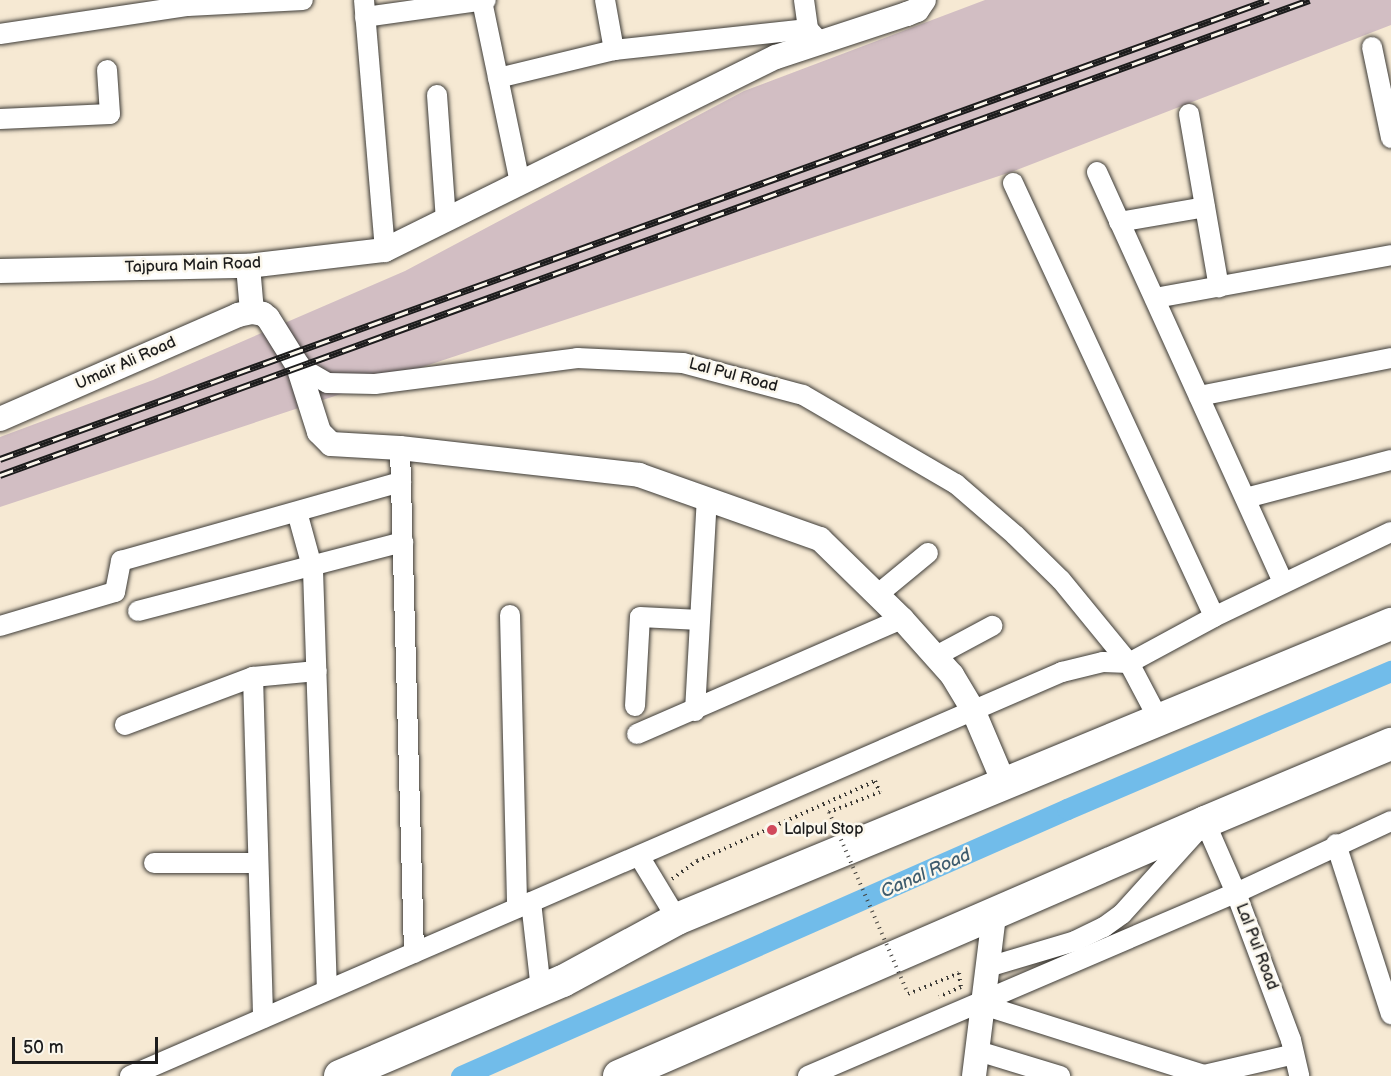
<!DOCTYPE html>
<html>
<head>
<meta charset="utf-8">
<style>
	body { margin:0 }
	#map { position:relative; width:1391px; height:1076px; overflow:hidden; background:#f6e9d3; font-family:"Balsamiq Sans",sans-serif }
	div>[style] { position:absolute }
	.industrial>* { inset:0; background:#d2bec3 }
	.canal>* { height:21px; margin:-10.5px; padding:0 10.5px; transform-origin:10.5px; border-radius:10.5px; background:#71bcea }
	.path>* { height:4px; margin-top:-2px; transform-origin:0; background:repeating-linear-gradient(90deg,#3d3b37 0 1.5px,transparent 0 6px) }
	.roads { filter:drop-shadow(0 0 2px #3d3b37) drop-shadow(0 0 2px #3d3b37) }
	.minor>* { height:20px; margin:-10px; padding:0 10px; transform-origin:10px; border-radius:10px; background:#fff }
	.tertiary>* { height:24px; margin:-12px; padding:0 12px; transform-origin:12px; border-radius:12px; background:#fff }
	.trunk>* { height:32px; margin:-16px; padding:0 16px; transform-origin:16px; border-radius:16px; background:#fff }
	.rail>* { height:7px; margin-top:-3.5px; transform-origin:0; background:repeating-linear-gradient(90deg,#fbf7ec 0 14px,#1c1c1c 0 28px); box-sizing:border-box; border-block:2px solid #1c1c1c }
	.path-bridge>* { height:4px; margin-top:-2px; transform-origin:0; background:repeating-linear-gradient(90deg,#3d3b37 0 1.5px,transparent 0 6px) }
	.dots>* { width:16px; height:16px; translate:-50% -50%; box-sizing:border-box; border:3px solid #fbf7ec; border-radius:50% }
	span { translate:-50% -50%; white-space:nowrap; text-align:center; line-height:1.15; -webkit-text-stroke:5px #fbf7ec; paint-order:stroke }
	.street-label { font-size:16px; color:#1c1c1c }
	.poi-label { font-size:16px; color:#1c1c1c }
	.left { translate:0 -50%; text-align:left }
	.water-label { font-size:18px; color:#3e5c6e; font-style:italic }
	.scale { position:absolute; left:12px; top:1037px; width:146px; height:27px; box-sizing:border-box; border:3px solid #1c1c1c; border-top:0; padding-left:8px; font-size:18px; line-height:21px; white-space:nowrap; color:#1c1c1c; -webkit-text-stroke:4px #fbf7ec; paint-order:stroke }
</style>
</head>
<body>
<div id="map">
	<div class="industrial">
		<div style="clip-path:polygon(985px 0,1391px 0,1391px 25px,1014px 171px,0 507px,0 437px,153px 380px,405px 271px,744px 91px)"></div>
	</div>
	<div class="canal">
		<div style="left:461px;top:1076px;width:662px;rotate:-23.78deg"></div>
		<div style="left:1067px;top:809px;width:352px;rotate:-23.1deg"></div>
	</div>
	<div class="path">
		<div style="left:672px;top:879px;width:31px;rotate:-36deg"></div>
		<div style="left:697px;top:861px;width:195px;rotate:-24.2deg"></div>
		<div style="left:875px;top:781px;width:12px;rotate:66deg"></div>
		<div style="left:880px;top:792px;width:55px;rotate:158.6deg"></div>
		<div style="left:908px;top:994px;width:55px;rotate:-22.4deg"></div>
		<div style="left:959px;top:973px;width:14px;rotate:82deg"></div>
		<div style="left:961px;top:987px;width:24px;rotate:156deg"></div>
	</div>
	<div class="roads">
		<div class="minor">
			<div style="left:364px;top:0;width:251px;rotate:85.2deg"></div>
			<div style="left:605px;top:0;width:51px;rotate:79.8deg"></div>
			<div style="left:614px;top:50px;width:195px;rotate:-6.2deg"></div>
			<div style="left:808px;top:29px;width:16px;rotate:47deg"></div>
			<div style="left:804px;top:0;width:29px;rotate:82deg"></div>
			<div style="left:482px;top:1px;width:186px;rotate:78.2deg"></div>
			<div style="left:365px;top:17px;width:122px;rotate:-8deg"></div>
			<div style="left:0;top:34px;width:190px;rotate:-8.5deg"></div>
			<div style="left:188px;top:6px;width:115px;rotate:-3deg"></div>
			<div style="left:1372px;top:47px;width:93px;rotate:78.2deg"></div>
			<div style="left:498px;top:78px;width:119px;rotate:-13.6deg"></div>
			<div style="left:437px;top:95px;width:125px;rotate:85.9deg"></div>
			<div style="left:1189px;top:114px;width:176px;rotate:80.2deg"></div>
			<div style="left:0;top:119px;width:110px;rotate:-2.6deg"></div>
			<div style="left:110px;top:114px;width:44px;rotate:-93.9deg"></div>
			<div style="left:1097px;top:172px;width:450px;rotate:65.6deg"></div>
			<div style="left:1013px;top:183px;width:478px;rotate:65.1deg"></div>
			<div style="left:1119px;top:222px;width:87px;rotate:-9.9deg"></div>
			<div style="left:1155px;top:298px;width:240px;rotate:-10.3deg"></div>
			<div style="left:298px;top:366px;width:34px;rotate:30deg"></div>
			<div style="left:328px;top:383px;width:47px;rotate:1.2deg"></div>
			<div style="left:375px;top:384px;width:204px;rotate:-7.3deg"></div>
			<div style="left:577px;top:358px;width:106px;rotate:2.7deg"></div>
			<div style="left:683px;top:363px;width:124px;rotate:14.9deg"></div>
			<div style="left:803px;top:395px;width:177px;rotate:30.2deg"></div>
			<div style="left:956px;top:484px;width:78px;rotate:40.8deg"></div>
			<div style="left:1015px;top:535px;width:64px;rotate:44.4deg"></div>
			<div style="left:1061px;top:580px;width:107px;rotate:50.7deg"></div>
			<div style="left:1129px;top:663px;width:64px;rotate:62.2deg"></div>
			<div style="left:1199px;top:396px;width:196px;rotate:-11.2deg"></div>
			<div style="left:400px;top:448px;width:505px;rotate:88.41deg"></div>
			<div style="left:1246px;top:498px;width:150px;rotate:-14.7deg"></div>
			<div style="left:297px;top:512px;width:60px;rotate:74.6deg"></div>
			<div style="left:313px;top:570px;width:420px;rotate:88.1deg"></div>
			<div style="left:877px;top:595px;width:66px;rotate:-39.5deg"></div>
			<div style="left:138px;top:611px;width:274px;rotate:-14.6deg"></div>
			<div style="left:510px;top:615px;width:293px;rotate:88.6deg"></div>
			<div style="left:0;top:626px;width:120px;rotate:-16.5deg"></div>
			<div style="left:115px;top:592px;width:32px;rotate:-79deg"></div>
			<div style="left:121px;top:561px;width:291px;rotate:-15.8deg"></div>
			<div style="left:936px;top:656px;width:64px;rotate:-28.2deg"></div>
			<div style="left:253px;top:677px;width:341px;rotate:88.3deg"></div>
			<div style="left:635px;top:706px;width:89px;rotate:-86.8deg"></div>
			<div style="left:640px;top:617px;width:60px;rotate:2.9deg"></div>
			<div style="left:695px;top:711px;width:212px;rotate:-86.8deg"></div>
			<div style="left:125px;top:725px;width:137px;rotate:-20.6deg"></div>
			<div style="left:253px;top:677px;width:64px;rotate:-5.4deg"></div>
			<div style="left:637px;top:734px;width:289px;rotate:-23.5deg"></div>
			<div style="left:1336px;top:844px;width:179px;rotate:72.1deg"></div>
			<div style="left:639px;top:856px;width:74px;rotate:58.9deg"></div>
			<div style="left:154px;top:863px;width:104px"></div>
			<div style="left:531px;top:902px;width:89px;rotate:83.5deg"></div>
			<div style="left:988px;top:967px;width:91px;rotate:-16.6deg"></div>
			<div style="left:1075px;top:941px;width:32px;rotate:-26deg"></div>
			<div style="left:1104px;top:927px;width:22px;rotate:-36deg"></div>
			<div style="left:1122px;top:914px;width:124px;rotate:-47.9deg"></div>
			<div style="left:1205px;top:822px;width:77px;rotate:66.4deg"></div>
			<div style="left:1236px;top:893px;width:157px;rotate:69.5deg"></div>
			<div style="left:1291px;top:1040px;width:37px;rotate:77deg"></div>
			<div style="left:983px;top:1005px;width:232px;rotate:17.6deg"></div>
			<div style="left:1204px;top:1075px;width:92px;rotate:-13.1deg"></div>
			<div style="left:978px;top:1051px;width:86px;rotate:17deg"></div>
			<div style="left:130px;top:1076px;width:1016px;rotate:-23.44deg"></div>
			<div style="left:1062px;top:672px;width:42px;rotate:-13.7deg"></div>
			<div style="left:1103px;top:662px;width:26px;rotate:2deg"></div>
			<div style="left:1129px;top:663px;width:97px;rotate:-28.4deg"></div>
			<div style="left:1214px;top:617px;width:196px;rotate:-25.7deg"></div>
			<div style="left:808px;top:1076px;width:465px;rotate:-23.2deg"></div>
			<div style="left:1236px;top:893px;width:171px;rotate:-24.9deg"></div>
		</div>
		<div class="tertiary">
			<div style="left:248px;top:266px;width:46px;rotate:85deg"></div>
			<div style="left:252px;top:312px;width:11px;rotate:10deg"></div>
			<div style="left:263px;top:314px;width:6px;rotate:39deg"></div>
			<div style="left:268px;top:318px;width:57px;rotate:58deg"></div>
			<div style="left:298px;top:366px;width:69px;rotate:72.3deg"></div>
			<div style="left:319px;top:432px;width:17px;rotate:45deg"></div>
			<div style="left:331px;top:444px;width:69px;rotate:3.3deg"></div>
			<div style="left:400px;top:448px;width:241px;rotate:6.4deg"></div>
			<div style="left:639px;top:475px;width:192px;rotate:19.5deg"></div>
			<div style="left:820px;top:539px;width:115px;rotate:44.3deg"></div>
			<div style="left:902px;top:619px;width:75px;rotate:48.2deg"></div>
			<div style="left:952px;top:675px;width:41px;rotate:59deg"></div>
			<div style="left:973px;top:710px;width:79px;rotate:67deg"></div>
			<div style="left:0;top:271px;width:248px;rotate:-1.2deg"></div>
			<div style="left:248px;top:266px;width:138px;rotate:-6.7deg"></div>
			<div style="left:385px;top:250px;width:436px;rotate:-26.3deg"></div>
			<div style="left:776px;top:57px;width:138px;rotate:-18.2deg"></div>
			<div style="left:907px;top:14px;width:11px;rotate:-22deg"></div>
			<div style="left:917px;top:10px;width:12px;rotate:-55deg"></div>
			<div style="left:0;top:419px;width:260px;rotate:-23.6deg"></div>
			<div style="left:238px;top:315px;width:14px;rotate:-12deg"></div>
			<div style="left:974px;top:1076px;width:162px;rotate:-82.9deg"></div>
		</div>
		<div class="trunk">
			<div style="left:340px;top:1076px;width:242px;rotate:-23.1deg"></div>
			<div style="left:563px;top:981px;width:130px;rotate:-28.5deg"></div>
			<div style="left:677px;top:919px;width:773px;rotate:-22.45deg"></div>
			<div style="left:619px;top:1076px;width:639px;rotate:-23.43deg"></div>
			<div style="left:1205px;top:822px;width:202px;rotate:-22.8deg"></div>
		</div>
	</div>
	<div class="rail">
		<div style="left:0;top:459px;width:1349px;rotate:-19.9deg"></div>
		<div style="left:0;top:475px;width:1393px;rotate:-19.94deg"></div>
	</div>
	<div class="path-bridge">
		<div style="left:829px;top:812px;width:198px;rotate:66.5deg"></div>
	</div>
	<div class="dots">
		<div style="left:772px;top:830px;background:#d1495b"></div>
	</div>
	<div class="street-label">
		<span style="left:193px;top:266px;rotate:-2deg">Tajpura Main Road</span>
		<span style="left:126px;top:364px;rotate:-24deg">Umair Ali Road</span>
		<span style="left:733px;top:376px;rotate:15deg">Lal Pul Road</span>
		<span style="left:1256px;top:947px;rotate:69deg">Lal Pul Road</span>
	</div>
	<div class="poi-label">
		<span class="left" style="left:784px;top:830px">Lalpul Stop</span>
	</div>
	<div class="water-label">
		<span style="left:926px;top:874px;rotate:-24deg">Canal Road</span>
	</div>
	<div class="scale">50 m</div>
</div>
</body>
</html>
